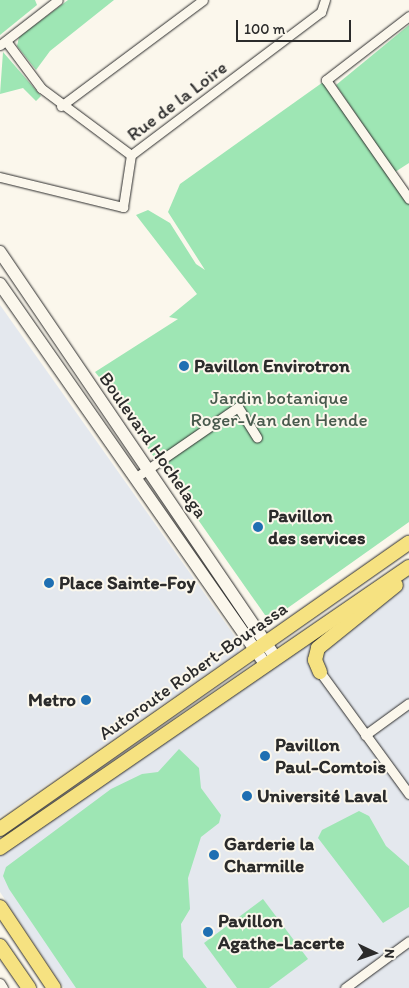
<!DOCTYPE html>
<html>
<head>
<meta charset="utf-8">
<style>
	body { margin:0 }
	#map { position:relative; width:409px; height:988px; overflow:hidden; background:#fbf7ec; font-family:Itim,sans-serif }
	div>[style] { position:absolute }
	.built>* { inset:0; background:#e4e8ee }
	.green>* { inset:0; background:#9ee6b4 }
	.roads { filter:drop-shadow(0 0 1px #2b2b2b) drop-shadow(0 0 1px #2b2b2b) }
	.minor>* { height:9px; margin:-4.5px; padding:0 4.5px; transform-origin:4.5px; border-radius:4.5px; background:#fbf7ec }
	.secondary>* { height:12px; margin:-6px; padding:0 6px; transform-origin:6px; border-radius:6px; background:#fbf7ec }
	.primary>* { height:14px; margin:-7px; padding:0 7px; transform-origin:7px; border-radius:7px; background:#f6e281 }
	.trunk>* { height:14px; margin:-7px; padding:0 7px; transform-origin:7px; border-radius:7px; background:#f6e281 }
	.dots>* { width:14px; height:14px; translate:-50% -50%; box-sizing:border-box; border:2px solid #fbf7ec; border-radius:50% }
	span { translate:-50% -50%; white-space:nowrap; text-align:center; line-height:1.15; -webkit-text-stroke:4px #fbf7ec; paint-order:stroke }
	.street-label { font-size:19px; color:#2b2b2b }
	.poi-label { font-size:19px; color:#2b2b2b; font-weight:700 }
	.left { translate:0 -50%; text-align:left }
	.right { translate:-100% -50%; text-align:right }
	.park-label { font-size:19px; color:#485a4d }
	.north { position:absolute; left:349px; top:928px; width:50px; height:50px; -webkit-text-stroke:4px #fbf7ec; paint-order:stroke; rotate:93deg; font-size:14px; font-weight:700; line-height:20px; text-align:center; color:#2b2b2b }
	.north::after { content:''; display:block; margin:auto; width:18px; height:22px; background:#2b2b2b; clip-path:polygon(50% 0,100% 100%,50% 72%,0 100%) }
	.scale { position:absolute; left:236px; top:20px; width:115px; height:22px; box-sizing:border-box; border:2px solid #2b2b2b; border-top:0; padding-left:6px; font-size:15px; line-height:18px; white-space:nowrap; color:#2b2b2b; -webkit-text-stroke:4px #fbf7ec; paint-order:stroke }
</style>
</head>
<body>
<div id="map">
	<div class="built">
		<div style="clip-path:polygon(0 305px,241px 645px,238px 652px,0 817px)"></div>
		<div style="clip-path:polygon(409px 574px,409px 988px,64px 988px,0 892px,0 856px)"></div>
	</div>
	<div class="green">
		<div style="clip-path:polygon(0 0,35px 0,37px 5px,0 35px)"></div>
		<div style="clip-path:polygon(68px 0,114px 0,50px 51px,36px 70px,17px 46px,19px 37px)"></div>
		<div style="clip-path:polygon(409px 25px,409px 163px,395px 172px,336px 85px)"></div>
		<div style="clip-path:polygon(3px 52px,41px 96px,36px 101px,23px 88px,0 94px)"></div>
		<div style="clip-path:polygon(326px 80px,409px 200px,409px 522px,275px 617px,265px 615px,147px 447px,131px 416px,95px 372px,178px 319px,169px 317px,197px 294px,136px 215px,148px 210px,170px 223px,196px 264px,205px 270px,168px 212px,180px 184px)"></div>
		<div style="clip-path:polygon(179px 749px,199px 768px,201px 788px,221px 815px,219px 823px,201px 837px,188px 878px,190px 909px,181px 924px,183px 957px,207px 988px,76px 988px,9px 889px,3px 876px,6px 867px,111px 789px,142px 774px,158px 772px)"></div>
		<div style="clip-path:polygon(359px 811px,369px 816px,386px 846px,409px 866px,409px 907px,383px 923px,318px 838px,322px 830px)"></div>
		<div style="clip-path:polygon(263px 899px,308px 959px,269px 988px,237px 988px,204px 943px)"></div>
	</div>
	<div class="roads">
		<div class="minor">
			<div style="left:409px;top:16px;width:105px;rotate:142.4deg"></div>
			<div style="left:326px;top:80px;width:145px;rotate:55.1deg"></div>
			<div style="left:6px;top:41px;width:59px;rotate:53.3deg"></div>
			<div style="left:41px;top:88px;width:112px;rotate:36.7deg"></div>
			<div style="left:0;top:45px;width:73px;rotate:-37.8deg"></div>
			<div style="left:61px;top:106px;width:177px;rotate:-36.7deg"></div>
			<div style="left:0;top:177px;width:127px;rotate:13.7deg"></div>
			<div style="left:123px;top:207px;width:53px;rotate:-81.3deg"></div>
			<div style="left:131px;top:155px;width:238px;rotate:-37deg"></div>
			<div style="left:321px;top:12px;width:13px;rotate:-72deg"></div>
			<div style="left:135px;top:478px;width:125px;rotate:-34.6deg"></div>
			<div style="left:238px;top:407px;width:36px;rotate:58deg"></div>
			<div style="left:320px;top:672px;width:151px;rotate:53.9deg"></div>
			<div style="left:365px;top:735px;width:54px;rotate:-36deg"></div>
			<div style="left:0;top:983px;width:6px;rotate:59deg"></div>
			<div style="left:345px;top:988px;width:79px;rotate:-36.3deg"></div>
		</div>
		<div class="secondary">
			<div style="left:0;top:252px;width:491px;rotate:55.8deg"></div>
			<div style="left:0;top:284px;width:465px;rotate:55.1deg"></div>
		</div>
		<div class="primary">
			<div style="left:0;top:907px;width:97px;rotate:56.3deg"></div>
			<div style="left:0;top:946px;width:51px;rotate:55.4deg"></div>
		</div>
		<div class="trunk">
			<div style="left:320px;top:672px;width:13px;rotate:-113deg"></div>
			<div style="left:315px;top:660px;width:12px;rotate:-76deg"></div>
			<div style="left:318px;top:648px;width:100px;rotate:-38.9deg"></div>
			<div style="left:0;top:829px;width:499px;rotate:-35deg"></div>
			<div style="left:0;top:848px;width:496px;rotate:-34.5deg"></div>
		</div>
	</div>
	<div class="dots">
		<div style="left:184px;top:366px;background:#1f6fb2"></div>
		<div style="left:258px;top:527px;background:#1f6fb2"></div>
		<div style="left:49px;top:583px;background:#1f6fb2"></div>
		<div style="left:86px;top:700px;background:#1f6fb2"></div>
		<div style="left:265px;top:756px;background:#1f6fb2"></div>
		<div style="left:247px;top:796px;background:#1f6fb2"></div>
		<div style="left:214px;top:855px;background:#1f6fb2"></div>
		<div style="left:208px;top:932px;background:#1f6fb2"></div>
	</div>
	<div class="street-label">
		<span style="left:177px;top:101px;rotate:-37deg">Rue de la Loire</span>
		<span style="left:153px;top:445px;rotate:55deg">Boulevard Hochelaga</span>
		<span style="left:193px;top:671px;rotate:-35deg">Autoroute Robert-Bourassa</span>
	</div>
	<div class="poi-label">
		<span class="left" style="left:194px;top:366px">Pavillon Envirotron</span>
		<span class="left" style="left:268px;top:527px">Pavillon<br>des services</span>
		<span class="left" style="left:59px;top:583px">Place Sainte-Foy</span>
		<span class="right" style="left:76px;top:700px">Metro</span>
		<span class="left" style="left:275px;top:756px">Pavillon<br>Paul-Comtois</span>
		<span class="left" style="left:257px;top:796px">Université Laval</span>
		<span class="left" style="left:224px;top:855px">Garderie la<br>Charmille</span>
		<span class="left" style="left:218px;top:932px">Pavillon<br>Agathe-Lacerte</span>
	</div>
	<div class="park-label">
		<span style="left:279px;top:409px">Jardin botanique<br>Roger-Van den Hende</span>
	</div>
	<div class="north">N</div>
	<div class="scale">100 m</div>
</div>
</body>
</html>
